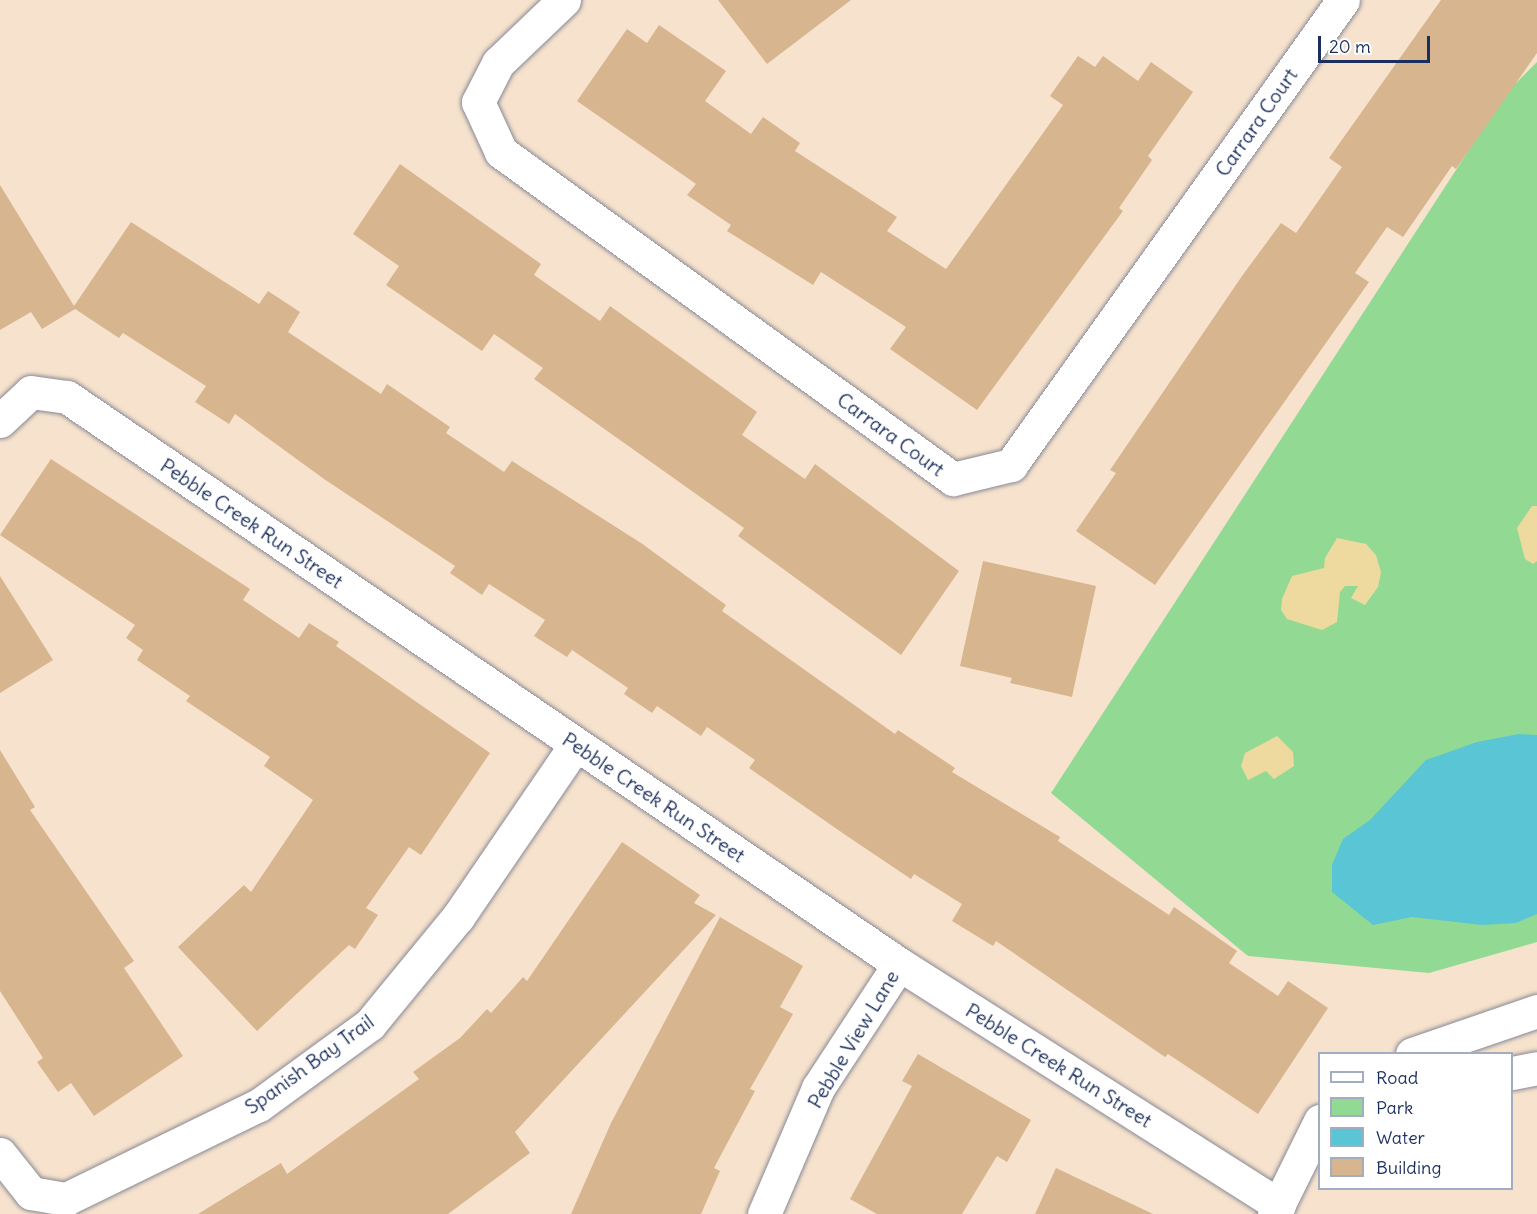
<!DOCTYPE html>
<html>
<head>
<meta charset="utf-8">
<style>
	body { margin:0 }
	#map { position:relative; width:1537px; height:1214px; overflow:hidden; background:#f7e3cd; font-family:Delius,sans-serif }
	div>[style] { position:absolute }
	.green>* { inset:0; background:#92d993 }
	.sand>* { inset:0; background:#eeda9e }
	.water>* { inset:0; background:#5ac5d4 }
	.building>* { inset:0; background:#d7b58e }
	.roads { filter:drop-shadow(0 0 2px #898996) drop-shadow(0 0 2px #898996) }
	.minor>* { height:33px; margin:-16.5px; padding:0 16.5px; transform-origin:16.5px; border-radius:16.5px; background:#fff }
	span { translate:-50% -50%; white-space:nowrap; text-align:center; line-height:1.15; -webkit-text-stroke:6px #fff; paint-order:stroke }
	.street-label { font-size:20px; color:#1b2f5e }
	.legend { position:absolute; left:1318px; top:1052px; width:195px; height:138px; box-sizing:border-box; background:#fff; border:2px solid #a4acbf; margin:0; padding:8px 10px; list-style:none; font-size:18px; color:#1b2f5e }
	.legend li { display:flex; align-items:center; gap:12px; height:30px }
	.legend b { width:30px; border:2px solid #a4acbf }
	.scale { position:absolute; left:1318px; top:36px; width:112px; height:27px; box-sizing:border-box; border:3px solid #1b2f5e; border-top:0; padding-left:8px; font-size:18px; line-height:21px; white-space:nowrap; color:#1b2f5e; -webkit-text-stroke:4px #fff; paint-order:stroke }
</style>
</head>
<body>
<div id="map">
	<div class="green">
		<div style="clip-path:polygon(1537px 62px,1537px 942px,1429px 973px,1248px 956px,1051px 793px,1506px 93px)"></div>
	</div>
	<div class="sand">
		<div style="clip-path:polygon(1532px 506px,1537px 506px,1537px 561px,1533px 564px,1525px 559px,1517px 528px)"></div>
		<div style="clip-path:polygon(1337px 538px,1366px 544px,1376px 555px,1381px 572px,1378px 587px,1365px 605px,1351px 598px,1358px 586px,1345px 586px,1340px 592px,1337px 622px,1322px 630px,1287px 619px,1281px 610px,1282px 599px,1292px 576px,1324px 568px,1325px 558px)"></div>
		<div style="clip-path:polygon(1277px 736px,1293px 752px,1294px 766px,1274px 779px,1266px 771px,1248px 780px,1241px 766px,1245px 753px)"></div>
	</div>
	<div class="water">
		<div style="clip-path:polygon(1519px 734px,1537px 735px,1537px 914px,1516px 923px,1482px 925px,1412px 917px,1373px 925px,1332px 892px,1332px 865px,1343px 839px,1370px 820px,1426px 760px,1477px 742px)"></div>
	</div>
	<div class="building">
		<div style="clip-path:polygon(718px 0,851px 0,767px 64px)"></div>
		<div style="clip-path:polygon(1441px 0,1537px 0,1537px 53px,1456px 169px,1452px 166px,1403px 237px,1387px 227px,1355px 273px,1369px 282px,1155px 585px,1076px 531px,1116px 473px,1110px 470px,1242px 276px,1281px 223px,1296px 233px,1342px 167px,1329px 158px)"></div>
		<div style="clip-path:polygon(659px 25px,726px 71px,705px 101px,751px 134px,763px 117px,800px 143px,795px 151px,897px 217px,887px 231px,946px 269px,1063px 105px,1050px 96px,1078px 56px,1095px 67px,1103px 56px,1138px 81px,1151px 62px,1193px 92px,1148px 156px,1152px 160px,1119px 208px,1123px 211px,977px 410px,890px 349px,906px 327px,821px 272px,813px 285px,727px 231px,731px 225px,687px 195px,696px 184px,577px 101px,627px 29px,647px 43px)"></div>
		<div style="clip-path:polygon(400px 164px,541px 264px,534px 275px,600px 321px,610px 306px,757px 412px,742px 435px,805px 479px,815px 464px,959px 571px,901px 655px,738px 536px,744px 528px,534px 379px,543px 368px,494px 334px,482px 351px,386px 285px,399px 266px,353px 234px)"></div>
		<div style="clip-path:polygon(0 185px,74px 306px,131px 222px,259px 304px,268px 291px,300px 312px,288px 332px,381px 394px,387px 384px,450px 427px,446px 433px,504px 472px,512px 461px,641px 543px,726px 605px,722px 611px,895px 734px,898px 730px,955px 768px,952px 772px,1060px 837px,1058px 841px,1169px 915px,1174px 907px,1237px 951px,1229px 963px,1278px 996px,1288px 981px,1328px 1008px,1258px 1114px,1168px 1054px,1165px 1057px,996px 941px,993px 946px,952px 921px,962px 904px,914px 874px,911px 879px,844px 834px,749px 768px,755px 760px,707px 727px,701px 736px,657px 706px,652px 713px,624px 694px,628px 688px,572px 650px,567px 657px,534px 636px,545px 620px,489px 584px,482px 595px,450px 573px,455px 566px,324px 479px,235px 414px,229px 424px,195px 402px,206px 386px,123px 333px,119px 338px,75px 309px,42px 329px,31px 312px,0 330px)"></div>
		<div style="clip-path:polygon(51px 459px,250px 589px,243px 600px,299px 638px,309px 623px,339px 642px,336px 646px,490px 753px,421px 855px,409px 847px,366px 908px,378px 915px,355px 949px,349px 945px,257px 1031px,178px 947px,244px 885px,251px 892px,313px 800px,264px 766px,270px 757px,186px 701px,190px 696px,137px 660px,143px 650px,126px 638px,135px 625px,0 535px)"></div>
		<div style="clip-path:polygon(983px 561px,1096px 586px,1072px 697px,1010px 683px,1012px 678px,960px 666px)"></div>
		<div style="clip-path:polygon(0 576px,53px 660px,0 693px)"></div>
		<div style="clip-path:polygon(0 750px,35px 807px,30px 810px,134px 961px,124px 968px,183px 1056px,94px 1116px,71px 1083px,58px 1092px,37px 1062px,43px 1058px,0 991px)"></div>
		<div style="clip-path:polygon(622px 842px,700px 895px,694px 903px,716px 915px,515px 1132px,530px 1153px,448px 1214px,198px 1214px,281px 1163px,287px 1174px,419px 1079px,413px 1072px,460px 1038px,487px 1009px,491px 1013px,523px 977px,527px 981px)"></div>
		<div style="clip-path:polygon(720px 917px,803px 966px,780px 1007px,793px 1014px,750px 1089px,755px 1091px,714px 1168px,720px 1171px,701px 1214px,571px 1214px,611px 1123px)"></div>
		<div style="clip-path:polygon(918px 1054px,1031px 1120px,1007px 1162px,997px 1156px,962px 1214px,877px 1214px,850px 1199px,912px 1086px,902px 1081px)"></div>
		<div style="clip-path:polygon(1056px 1168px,1153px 1214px,1035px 1214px)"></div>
	</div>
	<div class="roads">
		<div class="minor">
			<div style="left:564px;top:0;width:91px;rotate:136.3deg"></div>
			<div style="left:498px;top:63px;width:44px;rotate:117.1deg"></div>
			<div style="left:478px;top:102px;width:55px;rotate:65.3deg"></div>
			<div style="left:501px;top:152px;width:558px;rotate:35.88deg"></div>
			<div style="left:953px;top:479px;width:60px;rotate:-13.6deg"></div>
			<div style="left:1011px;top:465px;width:571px;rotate:-54.47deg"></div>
			<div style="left:0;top:421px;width:42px;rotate:-43.1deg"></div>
			<div style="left:31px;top:392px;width:36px;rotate:8deg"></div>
			<div style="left:67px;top:397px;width:1007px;rotate:34.27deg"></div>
			<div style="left:899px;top:964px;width:450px;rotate:32.4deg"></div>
			<div style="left:1412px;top:1054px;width:132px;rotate:-19deg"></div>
			<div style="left:1512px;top:1073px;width:25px;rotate:-11deg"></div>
			<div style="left:0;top:1154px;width:50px;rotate:51.5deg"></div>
			<div style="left:31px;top:1193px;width:36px;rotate:10deg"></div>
			<div style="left:66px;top:1199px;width:215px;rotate:-26deg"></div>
			<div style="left:259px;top:1105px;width:137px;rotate:-36.1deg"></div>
			<div style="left:370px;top:1024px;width:139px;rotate:-50.6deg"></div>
			<div style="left:458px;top:917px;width:209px;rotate:-55.7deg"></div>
			<div style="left:764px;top:1214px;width:137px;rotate:-66.8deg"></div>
			<div style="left:818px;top:1088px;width:148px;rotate:-56.8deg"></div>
			<div style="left:1274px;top:1214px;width:104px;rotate:-63.7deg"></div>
		</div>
	</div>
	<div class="street-label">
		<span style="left:1256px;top:122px;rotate:-55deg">Carrara Court</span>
		<span style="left:891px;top:434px;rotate:36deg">Carrara Court</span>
		<span style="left:252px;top:523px;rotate:34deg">Pebble Creek Run Street</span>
		<span style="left:654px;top:797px;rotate:34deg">Pebble Creek Run Street</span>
		<span style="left:853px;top:1039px;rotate:-59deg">Pebble View Lane</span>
		<span style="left:309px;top:1064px;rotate:-36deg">Spanish Bay Trail</span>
		<span style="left:1059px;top:1065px;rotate:32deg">Pebble Creek Run Street</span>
	</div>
	<ul class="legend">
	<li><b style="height:8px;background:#fff"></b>Road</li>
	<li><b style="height:16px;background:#92d993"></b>Park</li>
	<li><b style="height:16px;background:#5ac5d4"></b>Water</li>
	<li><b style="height:16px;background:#d7b58e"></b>Building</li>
	</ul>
	<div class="scale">20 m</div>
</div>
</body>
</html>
